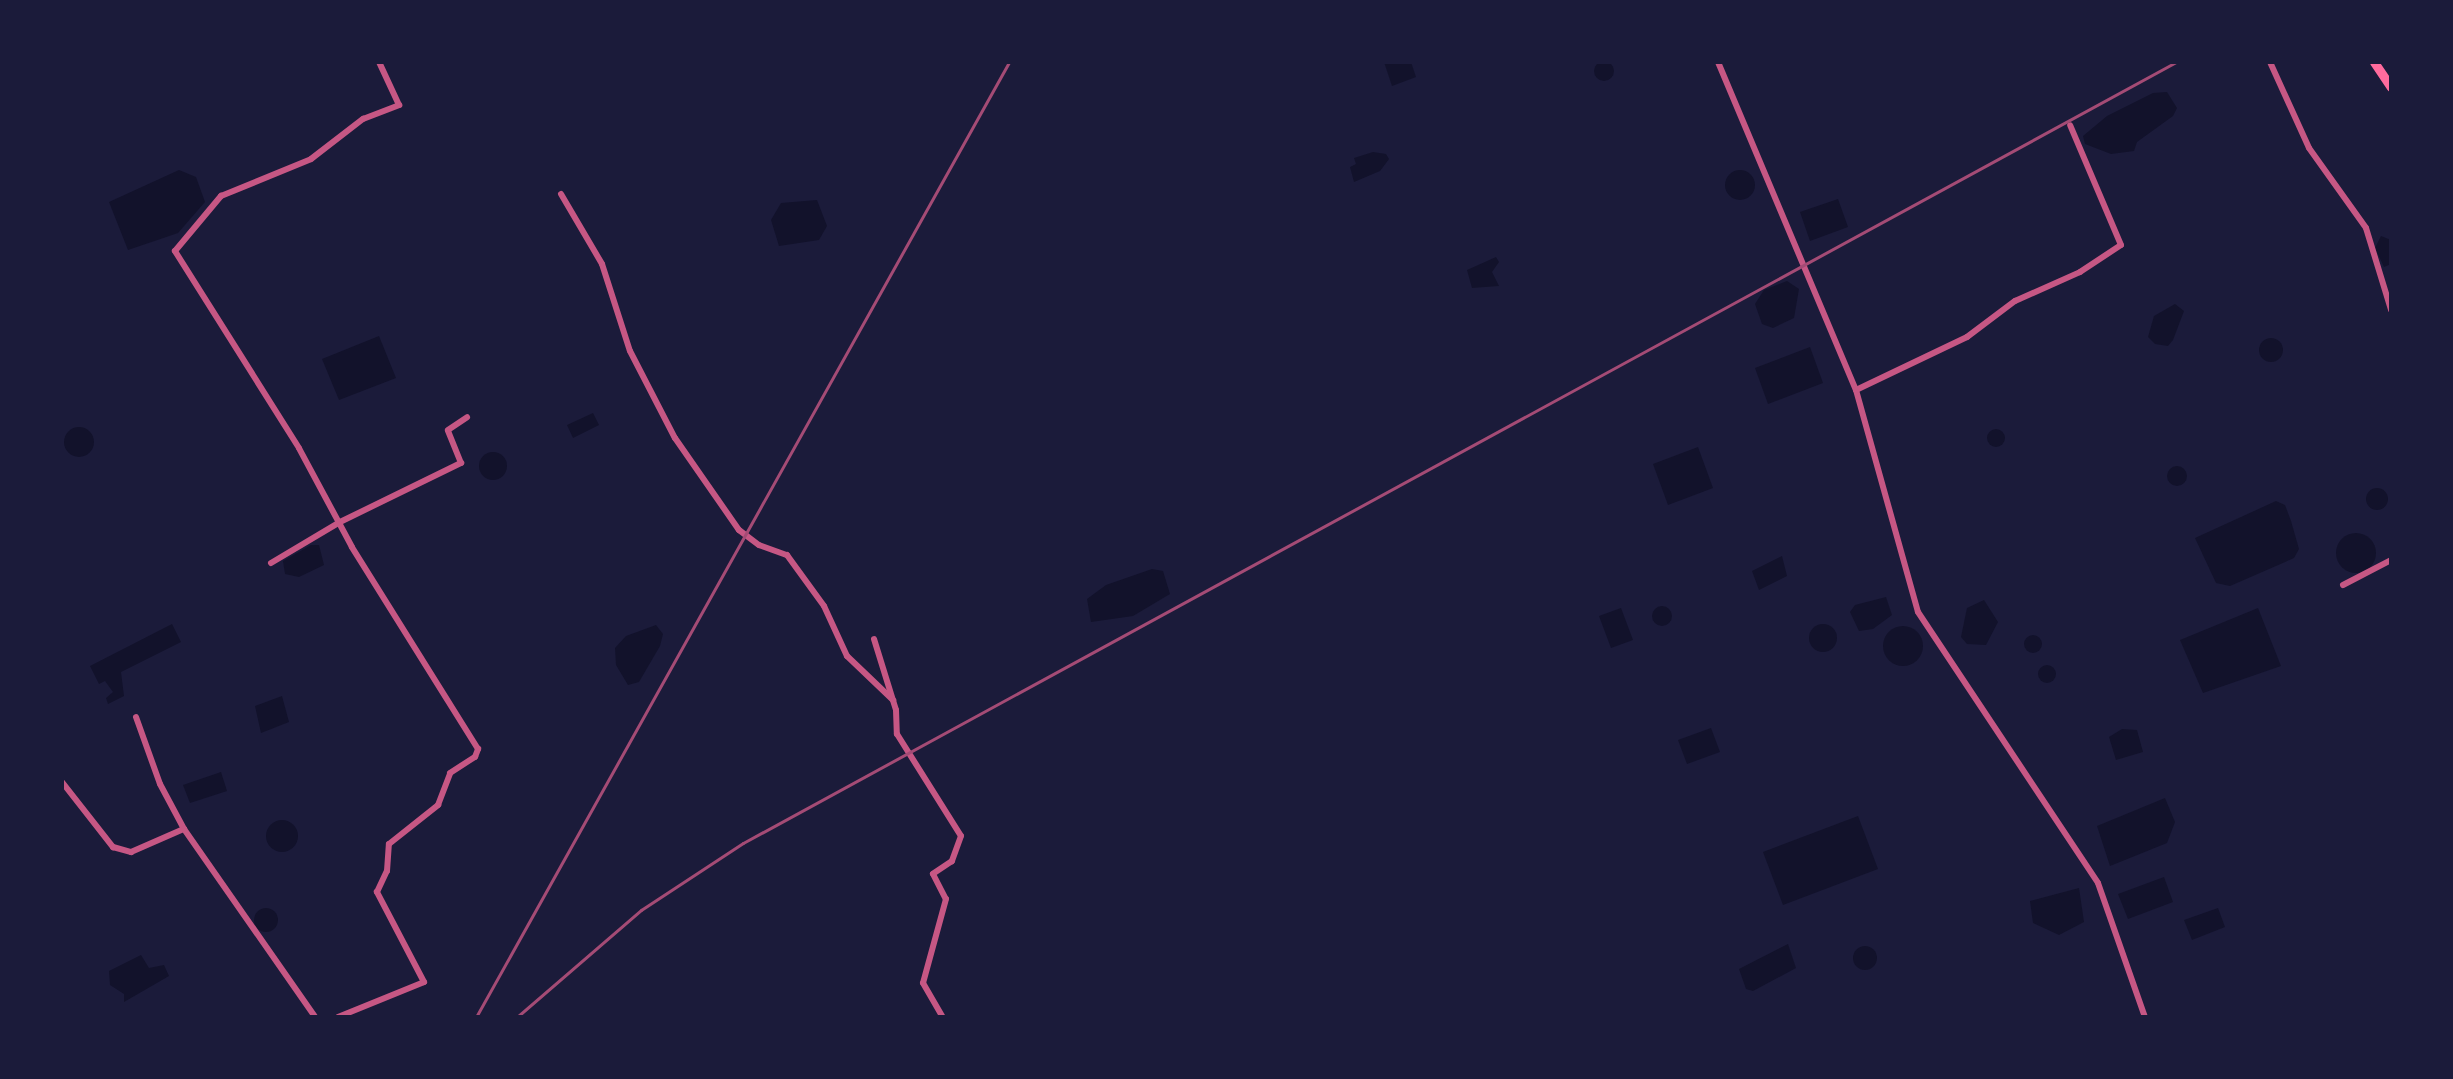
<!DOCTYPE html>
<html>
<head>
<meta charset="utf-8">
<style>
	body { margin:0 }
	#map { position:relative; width:2453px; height:1079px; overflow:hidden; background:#1b1b3a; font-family:"Fira Sans",sans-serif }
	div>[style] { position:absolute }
	.water>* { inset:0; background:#12122b }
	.round { border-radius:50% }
	.minor>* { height:6px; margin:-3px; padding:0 3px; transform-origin:3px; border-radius:3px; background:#c65784 }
	.secondary>* { height:9px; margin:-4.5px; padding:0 4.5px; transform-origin:4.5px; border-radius:4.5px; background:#ff6b9d }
	.rail>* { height:3px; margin:-1.5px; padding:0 1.5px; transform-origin:1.5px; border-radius:1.5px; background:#a44b75 }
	span { translate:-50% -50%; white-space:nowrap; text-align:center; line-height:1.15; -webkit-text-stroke:7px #1b1b3a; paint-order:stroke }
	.frame { position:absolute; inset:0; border:64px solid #1b1b3a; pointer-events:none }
</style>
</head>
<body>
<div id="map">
	<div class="water">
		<div class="round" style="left:1594px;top:61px;width:20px;height:20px"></div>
		<div style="clip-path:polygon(1384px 62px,1411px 62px,1416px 77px,1392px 86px)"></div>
		<div style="clip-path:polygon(2167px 92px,2177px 108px,2173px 116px,2137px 142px,2134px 151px,2111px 154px,2085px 144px,2083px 136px,2107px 116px,2153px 93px)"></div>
		<div style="clip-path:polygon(1373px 152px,1386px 154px,1389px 159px,1380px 171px,1354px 182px,1350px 167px,1356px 164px,1354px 158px)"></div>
		<div style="clip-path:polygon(179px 170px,196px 177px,205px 202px,178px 233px,128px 250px,109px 202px)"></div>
		<div class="round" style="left:1725px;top:170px;width:30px;height:30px"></div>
		<div style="clip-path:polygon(1838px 199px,1848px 227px,1810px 241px,1800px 212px)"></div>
		<div style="clip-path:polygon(817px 200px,827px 226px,819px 240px,779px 246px,771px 220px,781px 203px)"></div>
		<div style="clip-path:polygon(2381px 236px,2391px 240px,2391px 264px,2384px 267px,2375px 248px)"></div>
		<div style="clip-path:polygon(1496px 257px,1499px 262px,1492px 272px,1499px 286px,1472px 288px,1467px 270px)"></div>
		<div style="clip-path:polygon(1787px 281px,1799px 289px,1794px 318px,1773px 328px,1762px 324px,1755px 304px,1764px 290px)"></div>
		<div style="clip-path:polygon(2175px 304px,2184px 311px,2173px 340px,2168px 346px,2155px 344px,2148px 337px,2154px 316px)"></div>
		<div style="clip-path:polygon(379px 336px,396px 378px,339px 400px,322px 359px)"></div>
		<div class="round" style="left:2259px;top:338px;width:24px;height:24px"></div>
		<div style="clip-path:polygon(1810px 347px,1823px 383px,1768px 404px,1755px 368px)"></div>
		<div style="clip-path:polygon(593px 413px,599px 425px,573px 438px,567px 425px)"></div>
		<div class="round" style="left:64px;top:427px;width:30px;height:30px"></div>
		<div class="round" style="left:1987px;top:429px;width:18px;height:18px"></div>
		<div style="clip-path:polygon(1698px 447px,1713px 488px,1668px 505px,1653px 464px)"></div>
		<div class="round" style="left:479px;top:452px;width:28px;height:28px"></div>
		<div class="round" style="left:2167px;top:466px;width:20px;height:20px"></div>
		<div class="round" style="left:2366px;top:488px;width:22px;height:22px"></div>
		<div style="clip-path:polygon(2276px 501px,2285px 505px,2291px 521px,2299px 549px,2294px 558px,2230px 586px,2216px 583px,2195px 538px)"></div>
		<div class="round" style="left:2336px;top:533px;width:40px;height:40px"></div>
		<div style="clip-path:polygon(311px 545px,319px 545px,324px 565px,299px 577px,285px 574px,283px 561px)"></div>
		<div style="clip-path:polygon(1782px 556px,1787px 576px,1759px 590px,1752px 571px)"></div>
		<div style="clip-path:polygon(1152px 569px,1163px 571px,1170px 594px,1133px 616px,1091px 622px,1087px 599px,1106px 585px)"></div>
		<div style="clip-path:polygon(1886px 597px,1892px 615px,1873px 629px,1859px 631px,1850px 612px,1855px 605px)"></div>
		<div style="clip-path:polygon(1984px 600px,1998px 622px,1986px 645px,1967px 644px,1961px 637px,1967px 608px)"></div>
		<div class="round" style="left:1652px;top:606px;width:20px;height:20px"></div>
		<div style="clip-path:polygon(1621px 608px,1633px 640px,1611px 648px,1599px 616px)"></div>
		<div style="clip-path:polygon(2258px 608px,2281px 666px,2203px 693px,2180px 640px)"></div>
		<div style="clip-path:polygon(172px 624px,181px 642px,121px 672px,124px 696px,108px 704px,106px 698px,113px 692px,105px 681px,99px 684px,90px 666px)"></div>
		<div class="round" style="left:1809px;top:624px;width:28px;height:28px"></div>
		<div style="clip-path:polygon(656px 625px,663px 634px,660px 646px,639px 682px,628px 685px,616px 665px,615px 648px,626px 636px)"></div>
		<div class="round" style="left:1883px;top:626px;width:40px;height:40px"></div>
		<div class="round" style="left:2024px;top:635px;width:18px;height:18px"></div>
		<div class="round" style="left:2038px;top:665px;width:18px;height:18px"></div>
		<div style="clip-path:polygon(282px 696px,289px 722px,261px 733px,255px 706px)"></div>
		<div style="clip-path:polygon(1711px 728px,1720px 752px,1687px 764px,1678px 740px)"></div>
		<div style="clip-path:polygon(2122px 729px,2137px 730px,2143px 752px,2116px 760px,2109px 737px)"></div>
		<div style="clip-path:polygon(221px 772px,227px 791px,190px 803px,183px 785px)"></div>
		<div style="clip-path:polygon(2165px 798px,2175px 822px,2167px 843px,2110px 866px,2097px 826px)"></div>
		<div style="clip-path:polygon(1858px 816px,1878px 869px,1783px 905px,1763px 852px)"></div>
		<div class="round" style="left:266px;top:820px;width:32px;height:32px"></div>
		<div style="clip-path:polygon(2164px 877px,2173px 902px,2128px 919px,2118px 894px)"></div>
		<div style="clip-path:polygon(2079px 888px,2084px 922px,2059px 935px,2033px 923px,2030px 901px)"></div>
		<div class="round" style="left:254px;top:908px;width:24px;height:24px"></div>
		<div style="clip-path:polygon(2218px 908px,2225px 927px,2192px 940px,2184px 920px)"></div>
		<div style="clip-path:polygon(1788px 944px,1796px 968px,1753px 991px,1746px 989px,1739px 969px)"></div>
		<div class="round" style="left:1853px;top:946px;width:24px;height:24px"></div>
		<div style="clip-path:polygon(141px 955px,149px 968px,164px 965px,169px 976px,124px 1002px,124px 994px,110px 985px,109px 971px)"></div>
	</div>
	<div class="minor">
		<div style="left:1718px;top:62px;width:356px;rotate:67.2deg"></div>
		<div style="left:1856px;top:390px;width:230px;rotate:74.4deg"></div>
		<div style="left:1918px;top:612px;width:325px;rotate:56.4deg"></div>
		<div style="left:2098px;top:883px;width:142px;rotate:70.7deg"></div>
		<div style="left:2270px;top:62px;width:94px;rotate:65.6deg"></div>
		<div style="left:2309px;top:148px;width:98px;rotate:54.5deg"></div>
		<div style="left:2366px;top:228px;width:86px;rotate:73deg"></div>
		<div style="left:561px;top:194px;width:81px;rotate:59.6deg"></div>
		<div style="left:602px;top:264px;width:91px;rotate:72.2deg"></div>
		<div style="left:630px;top:351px;width:98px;rotate:62.7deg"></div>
		<div style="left:675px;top:438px;width:112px;rotate:55.2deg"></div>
		<div style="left:739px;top:530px;width:25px;rotate:37deg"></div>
		<div style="left:759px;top:545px;width:30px;rotate:20deg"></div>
		<div style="left:787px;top:555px;width:63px;rotate:54deg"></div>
		<div style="left:824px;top:606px;width:55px;rotate:65.3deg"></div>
		<div style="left:847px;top:656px;width:64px;rotate:43.7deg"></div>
		<div style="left:1856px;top:390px;width:123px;rotate:-25.5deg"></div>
		<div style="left:1967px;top:337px;width:60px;rotate:-36.9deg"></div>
		<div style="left:2015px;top:301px;width:71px;rotate:-24deg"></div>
		<div style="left:2080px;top:272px;width:49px;rotate:-33.4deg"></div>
		<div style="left:2121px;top:245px;width:130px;rotate:-113deg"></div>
		<div style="left:271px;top:563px;width:80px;rotate:-30.7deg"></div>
		<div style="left:340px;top:522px;width:135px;rotate:-26deg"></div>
		<div style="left:461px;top:463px;width:35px;rotate:-112deg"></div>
		<div style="left:448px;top:430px;width:23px;rotate:-34deg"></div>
		<div style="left:2343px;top:585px;width:54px;rotate:-27.5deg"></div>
		<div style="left:874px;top:639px;width:74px;rotate:72.8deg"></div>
		<div style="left:896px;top:710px;width:24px;rotate:88deg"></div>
		<div style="left:897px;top:734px;width:120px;rotate:57.9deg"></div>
		<div style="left:961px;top:836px;width:27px;rotate:110deg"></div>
		<div style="left:952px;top:861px;width:23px;rotate:146deg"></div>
		<div style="left:933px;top:874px;width:28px;rotate:63deg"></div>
		<div style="left:946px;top:899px;width:87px;rotate:105.3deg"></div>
		<div style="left:923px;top:983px;width:39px;rotate:60deg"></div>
		<div style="left:136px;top:717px;width:71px;rotate:70.3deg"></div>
		<div style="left:160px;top:784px;width:51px;rotate:61.9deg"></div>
		<div style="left:62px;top:782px;width:83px;rotate:51.9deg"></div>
		<div style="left:113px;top:847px;width:19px;rotate:16deg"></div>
		<div style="left:131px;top:852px;width:58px;rotate:-23.5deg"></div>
		<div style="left:184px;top:829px;width:229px;rotate:55.1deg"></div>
		<div style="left:338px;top:1017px;width:93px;rotate:-22.1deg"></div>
		<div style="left:424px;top:982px;width:102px;rotate:-117.6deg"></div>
		<div style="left:377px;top:892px;width:23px;rotate:-65deg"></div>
		<div style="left:387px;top:871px;width:27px;rotate:-86deg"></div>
		<div style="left:389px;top:844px;width:63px;rotate:-38.5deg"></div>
		<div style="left:438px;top:805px;width:34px;rotate:-69deg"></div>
		<div style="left:450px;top:773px;width:30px;rotate:-33deg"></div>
		<div style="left:475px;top:757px;width:9px;rotate:-69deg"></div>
		<div style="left:478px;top:749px;width:238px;rotate:-122deg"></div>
		<div style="left:352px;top:547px;width:112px;rotate:-118.2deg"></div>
		<div style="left:299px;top:448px;width:233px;rotate:-122.2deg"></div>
		<div style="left:175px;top:251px;width:72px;rotate:-50.1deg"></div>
		<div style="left:221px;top:196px;width:97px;rotate:-22.3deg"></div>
		<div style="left:311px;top:159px;width:66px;rotate:-37.6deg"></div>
		<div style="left:363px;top:119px;width:39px;rotate:-21deg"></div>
		<div style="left:399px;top:105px;width:47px;rotate:-114.9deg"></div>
	</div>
	<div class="secondary">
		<div style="left:2374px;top:62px;width:30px;rotate:56deg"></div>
	</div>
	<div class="rail">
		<div style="left:476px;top:1017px;width:1094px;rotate:-60.83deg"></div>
		<div style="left:517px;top:1017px;width:164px;rotate:-40.8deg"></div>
		<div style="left:641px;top:910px;width:122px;rotate:-33.3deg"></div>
		<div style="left:743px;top:843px;width:1632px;rotate:-28.59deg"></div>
	</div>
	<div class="frame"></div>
</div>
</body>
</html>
